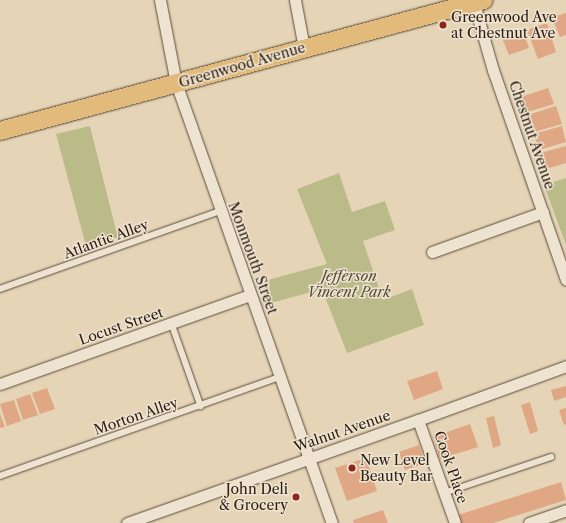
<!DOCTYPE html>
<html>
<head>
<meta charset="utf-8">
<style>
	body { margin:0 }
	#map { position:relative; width:566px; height:523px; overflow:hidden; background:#e5d4b6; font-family:"Libre Caslon Text",serif }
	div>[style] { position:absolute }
	.green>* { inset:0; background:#bbbb89 }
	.building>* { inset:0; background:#e0a784 }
	.roads { filter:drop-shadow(0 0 1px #5a4c3b) drop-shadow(0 0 1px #5a4c3b) }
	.lane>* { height:5.5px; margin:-2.75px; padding:0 2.75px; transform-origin:2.75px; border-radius:2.75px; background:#eee3d0 }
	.street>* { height:11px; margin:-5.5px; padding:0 5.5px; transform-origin:5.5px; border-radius:5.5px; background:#eee3d0 }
	.primary>* { height:18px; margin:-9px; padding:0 9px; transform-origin:9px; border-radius:9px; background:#e2ba7b }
	.dots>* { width:11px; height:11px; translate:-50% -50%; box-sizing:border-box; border:2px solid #eee3d0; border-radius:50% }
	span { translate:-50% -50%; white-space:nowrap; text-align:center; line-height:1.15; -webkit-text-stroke:3px #eee3d0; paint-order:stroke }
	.poi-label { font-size:14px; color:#2c1e12 }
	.left { translate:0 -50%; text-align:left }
	.right { translate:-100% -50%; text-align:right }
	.street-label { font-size:14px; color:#2c1e12 }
	.park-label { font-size:14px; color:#574d36; font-style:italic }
</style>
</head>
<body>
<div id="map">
	<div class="green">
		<div style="clip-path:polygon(90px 126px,118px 238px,86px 246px,56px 134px)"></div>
		<div style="clip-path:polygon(339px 173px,352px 212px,385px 201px,395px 230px,363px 241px,383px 300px,412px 289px,424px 325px,347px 353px,322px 289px,267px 304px,260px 282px,327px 264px,297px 189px)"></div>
		<div style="clip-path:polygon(566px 178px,566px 245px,544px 185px)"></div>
	</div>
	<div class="building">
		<div style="clip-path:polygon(566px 13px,566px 35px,560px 37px,554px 23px,557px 22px,556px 16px)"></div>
		<div style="clip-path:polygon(547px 23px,556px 52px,538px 59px,527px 30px)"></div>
		<div style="clip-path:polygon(523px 31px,529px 48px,509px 55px,502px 38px)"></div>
		<div style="clip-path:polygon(548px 88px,554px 104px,527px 112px,521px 97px)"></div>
		<div style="clip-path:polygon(556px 106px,562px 124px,534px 132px,528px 115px)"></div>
		<div style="clip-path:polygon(562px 126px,566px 142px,539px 150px,534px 134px)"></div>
		<div style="clip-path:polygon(566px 146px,566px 163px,546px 169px,540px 153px)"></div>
		<div style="clip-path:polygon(437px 371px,443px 389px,414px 400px,407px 381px)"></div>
		<div style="clip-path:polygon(566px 386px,566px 397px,554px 401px,551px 390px)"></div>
		<div style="clip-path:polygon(47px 388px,55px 409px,40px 414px,32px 393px)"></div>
		<div style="clip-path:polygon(30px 394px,38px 415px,23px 420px,16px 399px)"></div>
		<div style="clip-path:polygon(14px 400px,21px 421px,7px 426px,0 404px)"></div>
		<div style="clip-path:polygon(530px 402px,538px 431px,530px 434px,521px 405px)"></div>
		<div style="clip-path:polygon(566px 408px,566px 424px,564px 425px,559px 410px)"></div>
		<div style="clip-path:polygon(0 414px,5px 427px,0 428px)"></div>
		<div style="clip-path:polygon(494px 416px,501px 445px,493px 448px,486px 418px)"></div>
		<div style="clip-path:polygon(470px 424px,478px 447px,440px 459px,433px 437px)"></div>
		<div style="clip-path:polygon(419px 445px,426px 463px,405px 470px,399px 452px)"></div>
		<div style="clip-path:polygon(366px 458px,377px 491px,347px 501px,335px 468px)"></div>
		<div style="clip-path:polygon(561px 482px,566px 500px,493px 523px,460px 523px,458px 515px)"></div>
		<div style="clip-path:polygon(383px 510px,388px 523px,354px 523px,353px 520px)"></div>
	</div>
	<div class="roads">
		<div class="lane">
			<div style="left:0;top:289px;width:233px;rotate:-19.5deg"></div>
			<div style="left:172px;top:324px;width:87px;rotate:70.5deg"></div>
			<div style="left:0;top:476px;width:296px;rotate:-19.5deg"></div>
			<div style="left:444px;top:493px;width:113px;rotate:-18.6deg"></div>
		</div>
		<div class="street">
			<div style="left:160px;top:0;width:85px;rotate:79.1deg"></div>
			<div style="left:176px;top:83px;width:467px;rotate:70.5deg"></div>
			<div style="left:295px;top:0;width:49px;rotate:79.4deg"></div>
			<div style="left:473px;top:0;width:73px;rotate:74.1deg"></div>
			<div style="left:493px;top:70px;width:222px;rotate:70.8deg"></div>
			<div style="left:432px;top:252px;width:118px;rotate:-19.8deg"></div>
			<div style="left:0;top:384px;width:265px;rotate:-19.6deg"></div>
			<div style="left:418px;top:420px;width:109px;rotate:70.2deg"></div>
			<div style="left:127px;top:523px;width:309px;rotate:-19.5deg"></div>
			<div style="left:418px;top:420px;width:158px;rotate:-20deg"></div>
			<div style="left:529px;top:523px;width:39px;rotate:-19deg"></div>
		</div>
		<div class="primary">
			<div style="left:0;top:131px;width:501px;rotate:-15.14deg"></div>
		</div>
	</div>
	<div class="dots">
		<div style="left:443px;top:25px;background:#8f2418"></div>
		<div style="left:352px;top:468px;background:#8f2418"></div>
		<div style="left:296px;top:497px;background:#8f2418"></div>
	</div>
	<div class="poi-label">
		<span class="left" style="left:451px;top:25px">Greenwood Ave<br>at Chestnut Ave</span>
		<span class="left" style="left:360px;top:468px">New Level<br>Beauty Bar</span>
		<span class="right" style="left:288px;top:497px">John Deli<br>&amp; Grocery</span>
	</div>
	<div class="street-label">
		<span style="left:242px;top:65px;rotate:-16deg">Greenwood Avenue</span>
		<span style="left:532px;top:135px;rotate:71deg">Chestnut Avenue</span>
		<span style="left:106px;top:239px;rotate:-20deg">Atlantic Alley</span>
		<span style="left:253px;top:258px;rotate:70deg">Monmouth Street</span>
		<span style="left:121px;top:326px;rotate:-19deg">Locust Street</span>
		<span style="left:136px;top:416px;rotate:-19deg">Morton Alley</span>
		<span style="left:342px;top:431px;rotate:-19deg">Walnut Avenue</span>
		<span style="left:451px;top:467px;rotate:71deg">Cook Place</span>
	</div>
	<div class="park-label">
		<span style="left:349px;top:284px">Jefferson<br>Vincent Park</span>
	</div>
</div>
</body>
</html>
